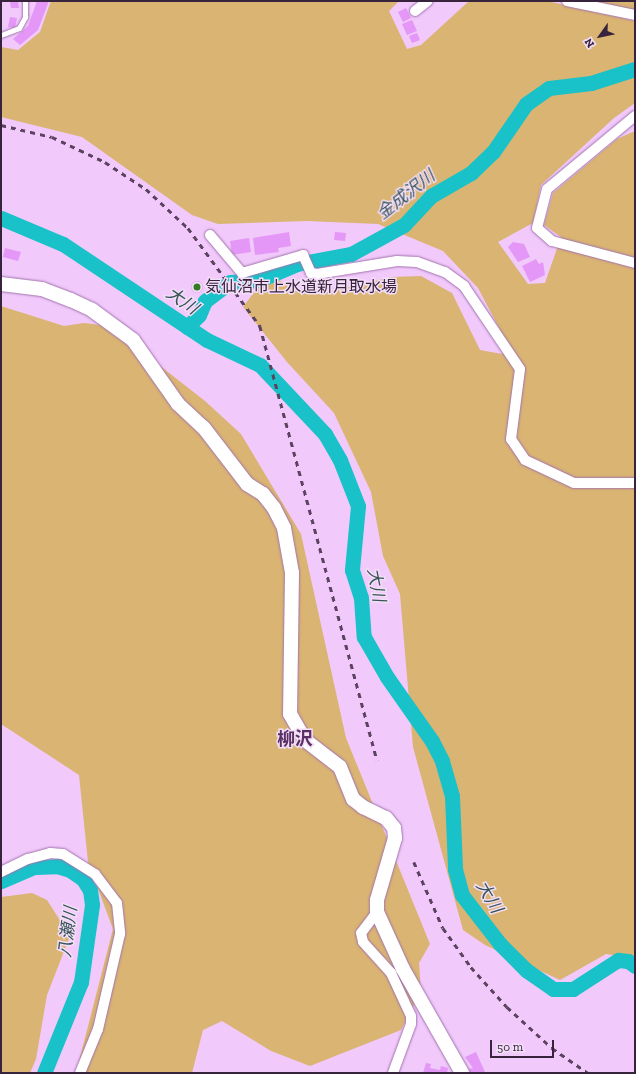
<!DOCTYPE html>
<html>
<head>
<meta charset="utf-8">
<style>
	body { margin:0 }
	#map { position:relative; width:636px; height:1074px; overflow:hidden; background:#f1c9fb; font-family:"Zilla Slab","Noto Sans JP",serif }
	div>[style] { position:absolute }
	.green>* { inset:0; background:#dab472 }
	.river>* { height:15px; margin:-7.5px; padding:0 7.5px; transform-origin:7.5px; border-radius:7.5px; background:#19c1c9 }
	.building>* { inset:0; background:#e497f6 }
	.round { border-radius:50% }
	.roads { filter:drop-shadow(0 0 1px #a273ad) drop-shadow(0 0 1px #a273ad) }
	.lane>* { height:5px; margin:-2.5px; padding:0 2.5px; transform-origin:2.5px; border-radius:2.5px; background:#fff }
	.street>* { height:10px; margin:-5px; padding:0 5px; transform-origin:5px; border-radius:5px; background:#fff }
	.secondary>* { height:14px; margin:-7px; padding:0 7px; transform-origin:7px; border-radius:7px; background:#fff }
	.rail>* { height:2.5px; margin-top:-1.25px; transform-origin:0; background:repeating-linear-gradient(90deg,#5b4360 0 5px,transparent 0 10px) }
	.dots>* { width:11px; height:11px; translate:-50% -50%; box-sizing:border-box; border:2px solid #f3def8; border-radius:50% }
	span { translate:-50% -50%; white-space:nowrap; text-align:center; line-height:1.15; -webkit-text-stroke:3px #f3def8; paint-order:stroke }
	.poi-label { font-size:16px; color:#37233b }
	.left { translate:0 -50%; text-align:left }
	.water-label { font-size:17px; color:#355456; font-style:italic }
	.quarter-label { font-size:18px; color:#5a2f64; font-weight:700 }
	.frame { position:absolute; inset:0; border:2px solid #37233b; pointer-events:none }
	.north { position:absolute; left:580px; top:16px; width:40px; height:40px; -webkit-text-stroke:3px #f3def8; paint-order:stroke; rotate:237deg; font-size:11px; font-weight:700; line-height:16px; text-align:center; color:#37233b }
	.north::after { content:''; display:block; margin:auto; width:14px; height:18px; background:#37233b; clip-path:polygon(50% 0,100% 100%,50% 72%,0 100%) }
	.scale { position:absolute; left:490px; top:1040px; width:64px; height:18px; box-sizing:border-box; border:2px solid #37233b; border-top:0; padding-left:5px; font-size:12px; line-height:14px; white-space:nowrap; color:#37233b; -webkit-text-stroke:3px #f3def8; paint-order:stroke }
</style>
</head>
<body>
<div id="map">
	<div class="green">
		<div style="clip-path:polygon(51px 1px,399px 1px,389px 11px,407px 49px,421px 45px,469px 1px,547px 1px,635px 21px,635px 103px,614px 118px,541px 185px,533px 223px,498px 242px,528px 284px,545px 283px,561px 237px,544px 225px,553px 193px,617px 139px,635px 131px,635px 958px,606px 954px,560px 980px,485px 945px,463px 930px,413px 747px,400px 594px,383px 556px,371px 492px,334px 413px,287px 362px,243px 307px,258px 287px,277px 279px,294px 289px,319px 294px,392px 277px,421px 276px,452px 293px,480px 350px,502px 354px,506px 341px,478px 288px,443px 251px,378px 224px,307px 221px,218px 224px,192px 215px,82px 137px,1px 117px,1px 47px,18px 50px,40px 32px)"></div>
		<div style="clip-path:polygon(575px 1px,635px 1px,635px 12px)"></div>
		<div style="clip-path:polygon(1px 306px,64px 326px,84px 323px,109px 326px,205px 401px,241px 434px,301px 534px,346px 738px,430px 944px,419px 963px,421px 991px,401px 1030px,310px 1066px,271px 1051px,222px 1021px,203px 1030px,192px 1073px,76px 1073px,113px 929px,88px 862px,79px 775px,1px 724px)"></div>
		<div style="clip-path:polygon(32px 893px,47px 900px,70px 936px,47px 995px,36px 1059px,30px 1073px,1px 1073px,1px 897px)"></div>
	</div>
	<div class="river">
		<div style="left:1px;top:218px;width:67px;rotate:22.8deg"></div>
		<div style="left:63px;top:244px;width:173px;rotate:33.7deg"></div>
		<div style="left:207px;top:340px;width:59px;rotate:25.3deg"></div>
		<div style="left:260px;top:365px;width:95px;rotate:46.7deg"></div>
		<div style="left:325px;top:434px;width:30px;rotate:60deg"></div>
		<div style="left:340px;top:460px;width:49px;rotate:68.6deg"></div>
		<div style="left:358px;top:506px;width:64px;rotate:95.4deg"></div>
		<div style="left:352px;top:570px;width:29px;rotate:72deg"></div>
		<div style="left:361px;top:598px;width:39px;rotate:86deg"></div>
		<div style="left:364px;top:637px;width:46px;rotate:60.1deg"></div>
		<div style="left:387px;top:677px;width:78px;rotate:54.9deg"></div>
		<div style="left:432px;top:741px;width:22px;rotate:63deg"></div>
		<div style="left:442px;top:761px;width:36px;rotate:74deg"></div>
		<div style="left:452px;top:796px;width:73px;rotate:87.6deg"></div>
		<div style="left:455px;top:869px;width:27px;rotate:75deg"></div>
		<div style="left:462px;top:895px;width:62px;rotate:52.2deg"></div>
		<div style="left:500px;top:944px;width:37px;rotate:45deg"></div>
		<div style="left:526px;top:970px;width:33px;rotate:35deg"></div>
		<div style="left:553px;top:989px;width:20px"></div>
		<div style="left:573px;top:989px;width:54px;rotate:-32.8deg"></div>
		<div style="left:618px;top:960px;width:10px;rotate:6deg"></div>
		<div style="left:628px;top:961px;width:9px;rotate:36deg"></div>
		<div style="left:187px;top:327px;width:17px;rotate:-45deg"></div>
		<div style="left:199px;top:315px;width:15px;rotate:-67deg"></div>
		<div style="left:205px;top:301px;width:31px;rotate:-37deg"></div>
		<div style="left:230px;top:282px;width:29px;rotate:-4deg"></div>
		<div style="left:259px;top:280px;width:41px;rotate:-22.8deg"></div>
		<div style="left:297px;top:264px;width:55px;rotate:-10.5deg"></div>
		<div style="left:351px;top:254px;width:60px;rotate:-28.7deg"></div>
		<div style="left:404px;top:225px;width:40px;rotate:-47deg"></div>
		<div style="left:431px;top:196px;width:46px;rotate:-29.9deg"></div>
		<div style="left:471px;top:173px;width:30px;rotate:-44deg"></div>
		<div style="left:493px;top:152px;width:58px;rotate:-55.5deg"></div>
		<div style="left:526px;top:104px;width:28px;rotate:-35deg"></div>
		<div style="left:549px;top:88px;width:42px;rotate:-6.8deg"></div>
		<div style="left:591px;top:83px;width:46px;rotate:-17.7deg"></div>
		<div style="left:1px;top:881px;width:36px;rotate:-23deg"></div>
		<div style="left:34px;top:867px;width:23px;rotate:-2deg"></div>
		<div style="left:57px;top:866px;width:14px;rotate:17deg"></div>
		<div style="left:70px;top:870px;width:16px;rotate:35deg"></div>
		<div style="left:83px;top:879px;width:13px;rotate:58deg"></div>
		<div style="left:90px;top:890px;width:15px;rotate:82deg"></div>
		<div style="left:92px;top:905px;width:78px;rotate:98.1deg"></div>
		<div style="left:81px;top:982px;width:98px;rotate:112.1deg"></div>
	</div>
	<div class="building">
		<div style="clip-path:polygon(10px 1px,18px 1px,19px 8px,11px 8px)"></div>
		<div style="clip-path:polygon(37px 1px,49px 1px,38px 30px,20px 45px,13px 39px,28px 26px)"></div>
		<div style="clip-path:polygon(406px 8px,411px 18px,403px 22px,398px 12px)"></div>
		<div style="clip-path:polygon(10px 17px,17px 18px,15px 28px,8px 27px)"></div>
		<div style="clip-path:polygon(412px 20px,417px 31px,407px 35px,402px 24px)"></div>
		<div style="clip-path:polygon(417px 33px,420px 40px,412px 43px,409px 36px)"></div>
		<div style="clip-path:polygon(289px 232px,291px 246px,278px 248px,279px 252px,255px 255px,253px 238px)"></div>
		<div style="clip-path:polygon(335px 232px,346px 233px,345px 241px,334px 240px)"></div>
		<div style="clip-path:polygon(249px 238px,251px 252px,232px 255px,230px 241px)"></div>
		<div style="clip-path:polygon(513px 242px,524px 244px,530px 257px,518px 262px,508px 247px)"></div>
		<div style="clip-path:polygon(5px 248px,21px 252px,18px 261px,3px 257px)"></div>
		<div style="clip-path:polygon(536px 259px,539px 264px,543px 262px,545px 275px,530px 282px,522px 266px)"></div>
		<div class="round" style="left:191px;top:281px;width:12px;height:12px"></div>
		<div style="clip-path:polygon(476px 1052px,485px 1072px,482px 1073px,470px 1073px,469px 1069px,473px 1068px,465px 1057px)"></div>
		<div style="clip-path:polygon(426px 1063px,431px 1064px,430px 1068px,440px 1070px,441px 1066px,448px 1068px,447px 1073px,423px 1073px)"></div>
	</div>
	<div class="roads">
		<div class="lane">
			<div style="left:1px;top:35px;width:19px;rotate:-21deg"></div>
			<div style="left:19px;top:28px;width:13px;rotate:-61deg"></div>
			<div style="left:25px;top:17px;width:16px;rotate:-90deg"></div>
		</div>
		<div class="street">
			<div style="left:567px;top:1px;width:69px;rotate:11.6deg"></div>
			<div style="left:415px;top:11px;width:16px;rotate:-38deg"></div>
			<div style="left:635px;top:116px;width:114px;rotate:140.3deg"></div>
			<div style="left:547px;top:189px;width:40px;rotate:104.4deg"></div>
			<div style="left:537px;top:228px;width:20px;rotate:41deg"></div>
			<div style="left:552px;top:241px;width:86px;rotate:14.8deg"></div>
			<div style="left:210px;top:235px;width:50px;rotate:49.9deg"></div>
			<div style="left:242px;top:273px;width:64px;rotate:-16.4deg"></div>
			<div style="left:303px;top:255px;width:20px;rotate:66deg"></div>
			<div style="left:311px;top:273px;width:6px;rotate:9deg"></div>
			<div style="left:317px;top:274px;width:81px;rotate:-9.2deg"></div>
			<div style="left:397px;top:261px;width:20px;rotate:3deg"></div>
			<div style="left:417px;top:262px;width:30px;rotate:20deg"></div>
			<div style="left:445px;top:272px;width:24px;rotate:36deg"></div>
			<div style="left:464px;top:286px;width:100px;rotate:56deg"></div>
			<div style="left:520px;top:369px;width:71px;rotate:97.3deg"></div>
			<div style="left:511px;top:439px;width:25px;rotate:56deg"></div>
			<div style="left:525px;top:460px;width:54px;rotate:25.1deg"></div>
			<div style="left:574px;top:483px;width:61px"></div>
			<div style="left:1px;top:872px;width:30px;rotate:-26deg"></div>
			<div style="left:28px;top:859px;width:23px;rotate:-15deg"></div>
			<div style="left:50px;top:853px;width:13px;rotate:4deg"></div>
			<div style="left:63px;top:854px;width:38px;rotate:32deg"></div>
			<div style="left:95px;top:874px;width:36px;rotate:53deg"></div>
			<div style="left:117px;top:903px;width:31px;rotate:84deg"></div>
			<div style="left:120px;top:934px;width:98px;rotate:103deg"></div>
			<div style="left:98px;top:1029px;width:48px;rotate:112.2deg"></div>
			<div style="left:377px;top:912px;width:26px;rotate:127deg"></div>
			<div style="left:361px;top:933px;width:9px;rotate:77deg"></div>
			<div style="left:363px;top:942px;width:42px;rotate:47.9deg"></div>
			<div style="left:391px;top:973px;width:47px;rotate:65.1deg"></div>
			<div style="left:411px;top:1016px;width:8px;rotate:90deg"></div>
			<div style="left:411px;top:1024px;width:52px;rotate:110.2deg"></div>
		</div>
		<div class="secondary">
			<div style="left:1px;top:284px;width:41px;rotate:7deg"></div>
			<div style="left:42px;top:289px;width:31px;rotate:21deg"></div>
			<div style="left:71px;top:300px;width:23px;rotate:25deg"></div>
			<div style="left:92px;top:310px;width:51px;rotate:36.2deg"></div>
			<div style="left:133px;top:340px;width:78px;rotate:54.9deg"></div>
			<div style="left:178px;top:404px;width:35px;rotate:43deg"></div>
			<div style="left:204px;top:428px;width:71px;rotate:52.5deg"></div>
			<div style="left:247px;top:484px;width:19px;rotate:32deg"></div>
			<div style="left:263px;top:494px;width:18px;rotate:52deg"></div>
			<div style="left:274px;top:508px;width:22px;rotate:63deg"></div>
			<div style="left:284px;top:528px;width:46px;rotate:79.9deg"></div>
			<div style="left:292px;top:573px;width:141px;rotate:90.8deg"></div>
			<div style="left:290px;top:714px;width:30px;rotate:60deg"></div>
			<div style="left:305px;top:740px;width:44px;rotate:37.6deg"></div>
			<div style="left:340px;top:767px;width:35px;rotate:68deg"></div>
			<div style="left:353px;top:799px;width:13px;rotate:39deg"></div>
			<div style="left:363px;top:807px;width:25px;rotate:26deg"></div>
			<div style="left:386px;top:818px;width:13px;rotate:51deg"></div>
			<div style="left:394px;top:828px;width:10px;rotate:84deg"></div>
			<div style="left:395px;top:838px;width:65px;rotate:106.2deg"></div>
			<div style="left:377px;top:900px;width:12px;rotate:90deg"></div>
			<div style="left:377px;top:912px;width:63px;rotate:65.5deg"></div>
			<div style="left:403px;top:969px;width:120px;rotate:60.4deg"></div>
		</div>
	</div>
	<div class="rail">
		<div style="left:1px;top:125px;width:52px;rotate:13.2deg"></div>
		<div style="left:52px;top:137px;width:59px;rotate:25.3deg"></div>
		<div style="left:105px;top:162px;width:49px;rotate:33.4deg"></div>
		<div style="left:146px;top:189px;width:57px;rotate:42.9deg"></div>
		<div style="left:188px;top:228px;width:122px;rotate:53.7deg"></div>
		<div style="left:260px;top:326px;width:450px;rotate:74.9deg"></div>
		<div style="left:414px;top:862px;width:72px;rotate:66.3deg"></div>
		<div style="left:443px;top:928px;width:48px;rotate:54.3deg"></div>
		<div style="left:471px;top:967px;width:54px;rotate:48deg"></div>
		<div style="left:507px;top:1007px;width:61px;rotate:42.3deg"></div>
		<div style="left:552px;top:1048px;width:44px;rotate:34.8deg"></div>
	</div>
	<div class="dots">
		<div style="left:197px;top:287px;background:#347c21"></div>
	</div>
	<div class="poi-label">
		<span class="left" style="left:205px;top:287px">気仙沼市上水道新月取水場</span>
	</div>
	<div class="water-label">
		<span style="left:406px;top:195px;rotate:-38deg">金成沢川</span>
		<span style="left:182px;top:301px;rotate:34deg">大川</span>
		<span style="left:376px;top:585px;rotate:79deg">大川</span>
		<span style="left:489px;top:897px;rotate:59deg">大川</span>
		<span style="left:68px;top:932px;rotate:-83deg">八瀬川</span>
	</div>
	<div class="quarter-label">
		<span style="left:295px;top:739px">柳沢</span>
	</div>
	<div class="frame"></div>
	<div class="north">N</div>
	<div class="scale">50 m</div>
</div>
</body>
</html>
